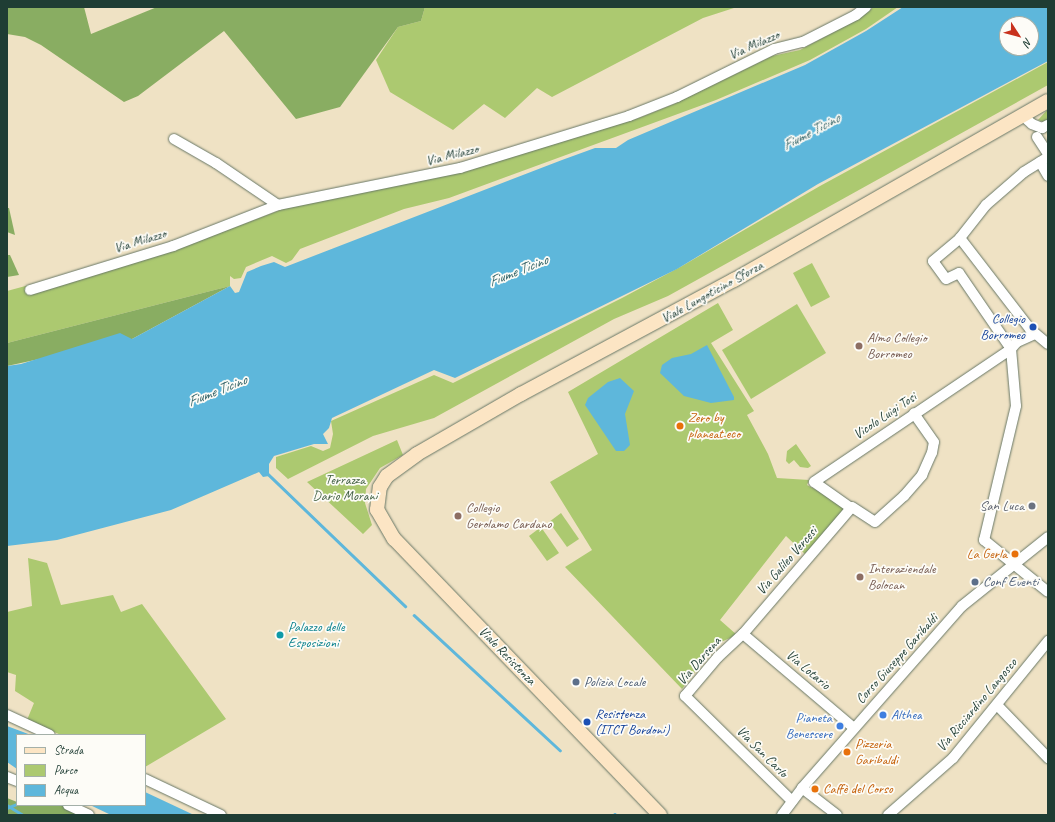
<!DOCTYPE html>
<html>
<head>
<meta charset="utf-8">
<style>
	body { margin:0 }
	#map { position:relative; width:1055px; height:822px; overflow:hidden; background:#efe2c4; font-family:Caveat,sans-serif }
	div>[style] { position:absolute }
	.green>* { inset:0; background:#acc970 }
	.forest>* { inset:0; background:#89ad62 }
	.water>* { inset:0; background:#5eb7db }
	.stream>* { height:2.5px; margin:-1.25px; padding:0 1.25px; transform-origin:1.25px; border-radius:1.25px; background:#5eb7db }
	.roads { filter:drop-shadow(0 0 1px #687766) drop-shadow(0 0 1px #687766) }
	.street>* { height:10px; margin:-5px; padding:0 5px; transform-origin:5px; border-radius:5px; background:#fff }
	.secondary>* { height:14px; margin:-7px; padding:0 7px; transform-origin:7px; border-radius:7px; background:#fce5c4 }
	.dots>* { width:11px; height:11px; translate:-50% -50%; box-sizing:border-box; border:2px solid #fdfcf7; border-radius:50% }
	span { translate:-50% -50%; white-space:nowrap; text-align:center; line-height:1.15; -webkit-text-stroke:3.5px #fdfcf7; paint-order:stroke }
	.street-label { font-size:14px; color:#1f3d34 }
	.transit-label { font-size:14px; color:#164399 }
	.right { translate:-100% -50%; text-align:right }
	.left { translate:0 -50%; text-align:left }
	.education-label { font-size:14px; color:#785e54 }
	.food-label { font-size:14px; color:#c56008 }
	.park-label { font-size:14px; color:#426043 }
	.worship-label { font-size:14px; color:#5b616d }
	.service-label { font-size:14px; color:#4e5e75 }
	.culture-label { font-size:14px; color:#0d838f }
	.shop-label { font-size:14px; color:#366cbe }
	.water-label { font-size:15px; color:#326266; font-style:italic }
	.frame { position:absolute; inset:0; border:8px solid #1f3d34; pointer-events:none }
	.legend { position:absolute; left:16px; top:734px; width:130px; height:72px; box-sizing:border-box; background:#fdfcf7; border:1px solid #a4b0a9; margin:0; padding:5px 7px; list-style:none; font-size:12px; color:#1f3d34 }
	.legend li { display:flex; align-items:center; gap:8px; height:20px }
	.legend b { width:20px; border:1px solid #a4b0a9 }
	.north { position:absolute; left:999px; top:16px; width:40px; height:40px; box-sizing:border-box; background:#fdfcf7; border:1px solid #a4b0a9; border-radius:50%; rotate:126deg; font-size:11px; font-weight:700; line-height:16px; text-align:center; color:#1f3d34 }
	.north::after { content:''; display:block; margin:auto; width:14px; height:18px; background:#c8321e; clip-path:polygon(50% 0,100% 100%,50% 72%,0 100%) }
</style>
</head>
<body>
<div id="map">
	<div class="green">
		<div style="clip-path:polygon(425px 7px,737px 7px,703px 18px,552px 97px,537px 88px,505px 118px,484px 104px,453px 130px,390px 92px,376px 60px,398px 27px,421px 21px)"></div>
		<div style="clip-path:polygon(874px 7px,898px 7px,866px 29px,810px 60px,716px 100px,449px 198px,404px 209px,300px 249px,292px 260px,286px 263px,272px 256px,246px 267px,241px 278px,234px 279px,230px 276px,230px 286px,7px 343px,7px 291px,217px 234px,283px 209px,472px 169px,639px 118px,674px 104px,772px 56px,800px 50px,856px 20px)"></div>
		<div style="clip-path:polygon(1048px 62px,1048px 85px,668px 296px,614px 319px,434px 418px,373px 436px,288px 479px,276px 468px,276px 457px,311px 446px,323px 451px,330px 448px,333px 434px,331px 421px,434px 375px,453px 383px,622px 298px,682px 266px,820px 186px)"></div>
		<div style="clip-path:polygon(1048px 109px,1048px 120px,1044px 122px,1038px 120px)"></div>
		<div style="clip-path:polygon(812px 263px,830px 297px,811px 307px,793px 273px)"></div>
		<div style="clip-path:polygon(718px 303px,733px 330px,711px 343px,754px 411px,747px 415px,768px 454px,777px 478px,809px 480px,807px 485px,848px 507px,806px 555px,786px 536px,720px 620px,737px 635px,721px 642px,710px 652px,682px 689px,565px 567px,592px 550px,550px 482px,598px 454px,568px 392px)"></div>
		<div style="clip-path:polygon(797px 304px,826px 353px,751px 399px,722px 350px)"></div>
		<div style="clip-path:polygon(397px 440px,403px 455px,380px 468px,366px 489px,365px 503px,372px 525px,363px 534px,307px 482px)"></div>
		<div style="clip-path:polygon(796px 444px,811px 466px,808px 468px,800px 467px,794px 460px,789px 464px,786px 461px,787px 451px)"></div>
		<div style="clip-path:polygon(561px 513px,579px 539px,567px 547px,549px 522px)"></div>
		<div style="clip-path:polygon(541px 527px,559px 553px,547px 561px,529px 536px)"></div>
		<div style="clip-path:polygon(28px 558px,47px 563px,61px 605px,113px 595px,121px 612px,142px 604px,226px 719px,145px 767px,145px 735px,61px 735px,27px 720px,34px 703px,15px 691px,16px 675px,7px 672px,7px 612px,32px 606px)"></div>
	</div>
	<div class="forest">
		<div style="clip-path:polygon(7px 7px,84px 7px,91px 34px,157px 7px,425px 7px,421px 21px,398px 27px,340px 107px,296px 119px,224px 31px,138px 96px,124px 102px,41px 45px,25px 37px,7px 34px)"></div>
		<div style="clip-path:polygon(7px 208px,9px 208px,15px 235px,7px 232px)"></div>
		<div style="clip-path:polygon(7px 255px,10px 255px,19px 275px,7px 277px)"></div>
		<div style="clip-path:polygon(230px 286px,132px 339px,7px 366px,7px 343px)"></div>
		<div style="clip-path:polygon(7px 798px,17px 802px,17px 805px,62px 805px,85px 815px,7px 815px)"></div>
	</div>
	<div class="water">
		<div style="clip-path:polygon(evenodd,903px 7px,1048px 7px,1048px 61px,818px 184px,677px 269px,455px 378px,434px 370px,332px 418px,329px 428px,323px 434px,328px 444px,314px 444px,274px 456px,269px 464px,269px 476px,263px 477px,259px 472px,171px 510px,57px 540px,7px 546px,7px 366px,21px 364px,120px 333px,132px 339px,230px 286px,235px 293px,239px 292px,247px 272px,261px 266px,274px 262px,285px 267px,562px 160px,595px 148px,616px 148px,628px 140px,805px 65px,866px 31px,903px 7px,1007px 24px,1031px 24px,1031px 48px,1007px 48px,1007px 24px)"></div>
		<div style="clip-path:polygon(707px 345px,734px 397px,734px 400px,711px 403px,684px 396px,660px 373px,662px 365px,672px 358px,691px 354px)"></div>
		<div style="clip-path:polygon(620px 378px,634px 391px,625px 414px,630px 445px,624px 451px,616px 451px,585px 405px,588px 398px,608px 382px)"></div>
		<div style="clip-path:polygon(7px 726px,31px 735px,17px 735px,17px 769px,7px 762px)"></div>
		<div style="clip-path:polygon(145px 792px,194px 815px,111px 815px,90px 805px,145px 805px)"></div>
	</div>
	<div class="stream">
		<div style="left:267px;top:473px;width:192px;rotate:43.9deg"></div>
		<div style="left:414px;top:615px;width:199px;rotate:42.8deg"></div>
		<div style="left:7px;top:805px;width:19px;rotate:32deg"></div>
		<div style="left:7px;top:808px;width:11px;rotate:-22deg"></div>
		<div style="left:615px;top:814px;width:1px;rotate:90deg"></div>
	</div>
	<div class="roads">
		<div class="street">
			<div style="left:1022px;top:115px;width:13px;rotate:42deg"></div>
			<div style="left:1032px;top:124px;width:11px;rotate:22deg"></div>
			<div style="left:1042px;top:128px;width:7px;rotate:-27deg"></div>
			<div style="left:1037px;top:137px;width:20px;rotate:57deg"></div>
			<div style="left:174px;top:139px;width:48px;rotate:29.7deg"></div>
			<div style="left:216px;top:163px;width:75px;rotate:34.1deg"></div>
			<div style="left:1040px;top:162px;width:16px;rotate:60deg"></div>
			<div style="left:960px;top:238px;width:42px;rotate:-51.8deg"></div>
			<div style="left:986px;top:205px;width:50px;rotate:-41deg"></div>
			<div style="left:1024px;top:172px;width:28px;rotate:-32deg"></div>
			<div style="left:30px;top:290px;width:150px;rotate:-17.1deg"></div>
			<div style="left:173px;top:246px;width:113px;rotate:-21.3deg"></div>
			<div style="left:278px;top:205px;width:186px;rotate:-11.5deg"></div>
			<div style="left:460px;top:168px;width:177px;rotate:-17.1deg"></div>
			<div style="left:629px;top:116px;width:52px;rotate:-21.6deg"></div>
			<div style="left:677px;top:97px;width:108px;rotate:-26.3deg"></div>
			<div style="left:774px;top:49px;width:30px;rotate:-14deg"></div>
			<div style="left:803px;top:42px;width:59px;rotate:-27deg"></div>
			<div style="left:856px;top:15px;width:13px;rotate:-39deg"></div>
			<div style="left:1035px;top:334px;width:20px;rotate:156deg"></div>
			<div style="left:1017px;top:342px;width:9px;rotate:131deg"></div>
			<div style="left:1011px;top:349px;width:92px;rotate:-124.4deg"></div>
			<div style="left:959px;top:273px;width:14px;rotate:155deg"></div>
			<div style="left:946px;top:279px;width:22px;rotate:-126deg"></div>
			<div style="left:933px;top:261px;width:35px;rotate:-40deg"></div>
			<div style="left:960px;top:238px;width:115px;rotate:52.4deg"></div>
			<div style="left:1030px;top:329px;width:23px;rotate:40deg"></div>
			<div style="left:851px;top:508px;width:45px;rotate:-144.9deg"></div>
			<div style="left:814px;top:482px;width:238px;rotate:-34deg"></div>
			<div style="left:1011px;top:349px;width:57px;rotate:85deg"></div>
			<div style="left:1016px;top:406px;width:138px;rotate:103.4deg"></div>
			<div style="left:984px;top:540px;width:82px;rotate:39.1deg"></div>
			<div style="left:743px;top:634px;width:145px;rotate:40.3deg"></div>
			<div style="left:997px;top:705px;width:74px;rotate:46.1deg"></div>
			<div style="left:7px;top:715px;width:47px;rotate:24.9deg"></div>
			<div style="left:7px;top:777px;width:11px;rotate:22deg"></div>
			<div style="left:145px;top:779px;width:84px;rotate:25.3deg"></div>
			<div style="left:802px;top:788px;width:44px;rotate:37.6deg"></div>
			<div style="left:792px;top:801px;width:150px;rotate:-135.5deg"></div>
			<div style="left:685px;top:696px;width:51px;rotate:-49.8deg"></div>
			<div style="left:718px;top:657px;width:34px;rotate:-43deg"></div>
			<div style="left:743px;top:634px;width:167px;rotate:-49.4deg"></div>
			<div style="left:852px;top:507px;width:27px;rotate:33deg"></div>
			<div style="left:875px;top:522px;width:39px;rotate:-42deg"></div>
			<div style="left:904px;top:496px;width:28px;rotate:-49deg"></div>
			<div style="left:922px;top:475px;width:24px;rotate:-66deg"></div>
			<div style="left:932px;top:453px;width:11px;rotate:-80deg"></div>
			<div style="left:934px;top:442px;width:35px;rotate:-125deg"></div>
			<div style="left:68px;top:805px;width:23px;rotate:25deg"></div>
			<div style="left:782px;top:815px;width:34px;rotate:-53deg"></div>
			<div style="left:802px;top:788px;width:242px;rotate:-48.7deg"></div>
			<div style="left:962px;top:606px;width:110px;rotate:-38.7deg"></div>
			<div style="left:888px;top:815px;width:86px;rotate:-41.2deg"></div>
			<div style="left:953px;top:758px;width:151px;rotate:-50.9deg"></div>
		</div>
		<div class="secondary">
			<div style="left:660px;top:815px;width:383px;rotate:-133.9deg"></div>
			<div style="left:394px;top:539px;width:34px;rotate:-120deg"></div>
			<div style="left:377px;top:510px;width:23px;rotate:-83deg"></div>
			<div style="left:380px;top:487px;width:13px;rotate:-58deg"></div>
			<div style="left:387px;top:476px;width:37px;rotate:-36deg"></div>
			<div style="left:417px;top:454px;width:120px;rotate:-30deg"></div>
			<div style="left:521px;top:394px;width:242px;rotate:-28.2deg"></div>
			<div style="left:734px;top:280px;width:361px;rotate:-29.7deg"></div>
		</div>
	</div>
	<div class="dots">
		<div style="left:1033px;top:327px;background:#1a4fb4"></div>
		<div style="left:859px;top:346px;background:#8d6e63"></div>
		<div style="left:680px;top:426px;background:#e8710a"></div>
		<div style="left:1032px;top:506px;background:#6b7280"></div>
		<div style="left:458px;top:516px;background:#8d6e63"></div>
		<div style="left:1015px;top:554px;background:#e8710a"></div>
		<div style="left:860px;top:577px;background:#8d6e63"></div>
		<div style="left:975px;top:582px;background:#5c6f8a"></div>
		<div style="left:280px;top:635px;background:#0f9aa8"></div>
		<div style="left:576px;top:682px;background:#5c6f8a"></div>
		<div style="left:883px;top:715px;background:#3f7fe0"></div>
		<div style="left:587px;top:722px;background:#1a4fb4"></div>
		<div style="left:840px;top:726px;background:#3f7fe0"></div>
		<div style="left:847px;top:752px;background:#e8710a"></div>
		<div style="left:815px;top:789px;background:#e8710a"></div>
	</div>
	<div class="street-label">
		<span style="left:754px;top:45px;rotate:-24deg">Via Milazzo</span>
		<span style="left:452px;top:155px;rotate:-14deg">Via Milazzo</span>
		<span style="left:140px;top:241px;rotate:-17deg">Via Milazzo</span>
		<span style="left:712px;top:292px;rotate:-29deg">Viale Lungoticino Sforza</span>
		<span style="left:885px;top:416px;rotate:-34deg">Vicolo Luigi Tosi</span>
		<span style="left:787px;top:561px;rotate:-49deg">Via Galileo Vercesi</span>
		<span style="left:507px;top:656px;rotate:46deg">Viale Resistenza</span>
		<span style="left:897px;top:659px;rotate:-48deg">Corso Giuseppe Garibaldi</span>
		<span style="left:699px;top:661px;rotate:-49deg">Via Darsena</span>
		<span style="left:808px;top:670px;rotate:40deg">Via Lotario</span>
		<span style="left:977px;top:705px;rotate:-50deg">Via Ricciardino Langosco</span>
		<span style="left:762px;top:752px;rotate:45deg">Via San Carlo</span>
	</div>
	<div class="transit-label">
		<span class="right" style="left:1025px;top:327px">Collegio<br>Borromeo</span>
		<span class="left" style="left:595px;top:722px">Resistenza<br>(ITCT Bordoni)</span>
	</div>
	<div class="education-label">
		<span class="left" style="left:867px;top:346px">Almo Collegio<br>Borromeo</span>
		<span class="left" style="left:466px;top:516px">Collegio<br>Gerolamo Cardano</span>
		<span class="left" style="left:868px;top:577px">Interaziendale<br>Bolocan</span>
	</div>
	<div class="food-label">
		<span class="left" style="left:688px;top:426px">Zero by<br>planeat.eco</span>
		<span class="right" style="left:1007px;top:554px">La Gerla</span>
		<span class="left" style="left:855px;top:752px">Pizzeria<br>Garibaldi</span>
		<span class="left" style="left:823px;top:789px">Caffè del Corso</span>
	</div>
	<div class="park-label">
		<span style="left:345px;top:488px">Terrazza<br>Dario Morani</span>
	</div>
	<div class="worship-label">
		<span class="right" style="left:1024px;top:506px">San Luca</span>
	</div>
	<div class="service-label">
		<span class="left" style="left:983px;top:582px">Conf Eventi</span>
		<span class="left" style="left:584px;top:682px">Polizia Locale</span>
	</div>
	<div class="culture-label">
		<span class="left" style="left:288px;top:635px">Palazzo delle<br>Esposizioni</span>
	</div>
	<div class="shop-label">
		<span class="left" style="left:891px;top:715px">Althea</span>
		<span class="right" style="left:832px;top:726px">Pianeta<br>Benessere</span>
	</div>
	<div class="water-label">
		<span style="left:811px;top:132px;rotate:-28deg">Fiume Ticino</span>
		<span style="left:518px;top:271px;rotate:-22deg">Fiume Ticino</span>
		<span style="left:217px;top:391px;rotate:-22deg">Fiume Ticino</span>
	</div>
	<div class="frame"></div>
	<ul class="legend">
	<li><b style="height:5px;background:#fce5c4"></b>Strada</li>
	<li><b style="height:11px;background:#acc970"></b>Parco</li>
	<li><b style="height:11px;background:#5eb7db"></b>Acqua</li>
	</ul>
	<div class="north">N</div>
</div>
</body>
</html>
